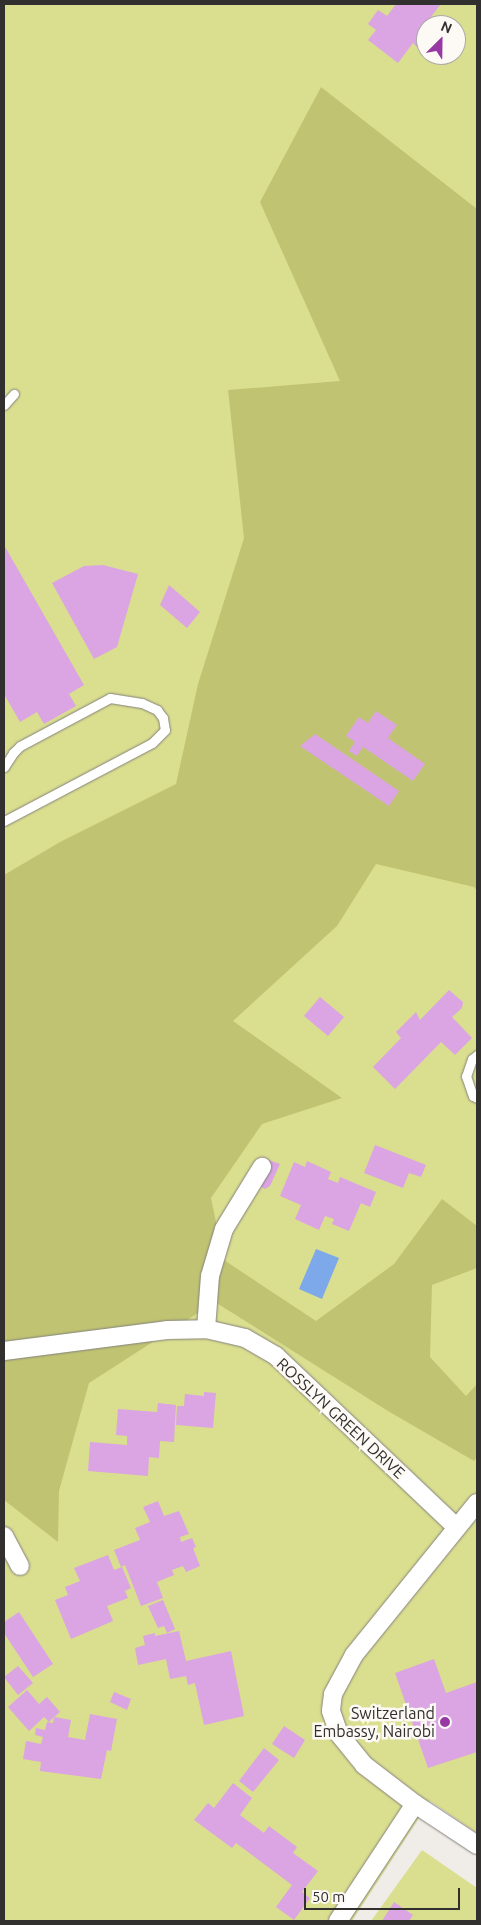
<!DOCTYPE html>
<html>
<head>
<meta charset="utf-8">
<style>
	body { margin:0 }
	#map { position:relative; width:481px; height:1925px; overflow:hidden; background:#f0ece8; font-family:Ubuntu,sans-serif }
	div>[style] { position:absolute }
	.green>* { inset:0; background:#dade8f }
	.forest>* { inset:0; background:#c0c472 }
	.water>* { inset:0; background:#7da8e9 }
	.building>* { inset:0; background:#dba4e3 }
	.roads { filter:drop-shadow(0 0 1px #85827e) drop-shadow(0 0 1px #85827e) }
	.service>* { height:9px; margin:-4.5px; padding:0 4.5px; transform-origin:4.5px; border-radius:4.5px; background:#fff }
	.minor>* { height:18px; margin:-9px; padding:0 9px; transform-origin:9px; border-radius:9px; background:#fff }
	.dots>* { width:14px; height:14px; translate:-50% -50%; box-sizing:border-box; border:2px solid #fdf9f5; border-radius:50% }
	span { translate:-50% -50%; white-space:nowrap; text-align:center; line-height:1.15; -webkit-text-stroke:5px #fdf9f5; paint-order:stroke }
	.street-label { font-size:16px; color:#31302e }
	.poi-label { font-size:16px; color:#31302e }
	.right { translate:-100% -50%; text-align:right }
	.frame { position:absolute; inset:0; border:5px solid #31302e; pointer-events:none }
	.north { position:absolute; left:416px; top:15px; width:50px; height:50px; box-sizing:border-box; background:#fdf9f5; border:1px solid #aba9a5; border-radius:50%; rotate:23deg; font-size:14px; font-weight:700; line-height:20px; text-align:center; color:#31302e }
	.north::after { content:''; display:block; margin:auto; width:18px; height:22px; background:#9639a3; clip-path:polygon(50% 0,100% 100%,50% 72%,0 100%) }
	.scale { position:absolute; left:304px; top:1888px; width:156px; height:22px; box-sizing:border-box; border:2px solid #31302e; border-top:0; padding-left:6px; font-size:15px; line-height:18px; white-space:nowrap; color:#31302e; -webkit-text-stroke:4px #fdf9f5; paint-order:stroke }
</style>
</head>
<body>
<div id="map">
	<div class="green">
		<div style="clip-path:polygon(evenodd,4px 4px,477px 4px,477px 1833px,430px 1801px,352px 1921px,4px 1921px,4px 4px,426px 25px,456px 25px,456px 55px,426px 55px,426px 25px)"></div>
		<div style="clip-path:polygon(422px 1850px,477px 1888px,477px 1921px,371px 1921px)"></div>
	</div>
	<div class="forest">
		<div style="clip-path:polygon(321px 87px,477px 209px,477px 891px,474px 887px,376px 864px,337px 926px,233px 1021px,342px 1098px,262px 1124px,211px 1198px,224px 1260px,316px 1321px,394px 1264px,442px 1199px,477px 1226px,477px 1268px,432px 1285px,430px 1357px,466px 1396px,477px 1384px,477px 1457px,474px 1461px,388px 1411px,215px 1302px,89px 1383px,59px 1491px,58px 1542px,4px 1500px,4px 875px,60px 842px,176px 784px,198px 684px,244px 538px,228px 390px,340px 381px,260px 202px)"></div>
	</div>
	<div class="water">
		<div style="clip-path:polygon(316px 1249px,339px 1258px,322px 1299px,299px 1289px)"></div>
	</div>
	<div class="building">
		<div style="clip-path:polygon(396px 4px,441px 4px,423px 27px,426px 29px,426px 37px,418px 48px,413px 43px,398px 63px,368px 40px,376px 30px,368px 24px,378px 10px,387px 16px)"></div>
		<div style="clip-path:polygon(4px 545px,84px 685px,69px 694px,76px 706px,44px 724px,37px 712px,20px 722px,4px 694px)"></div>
		<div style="clip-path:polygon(103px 565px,138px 574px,117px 647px,94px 659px,52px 583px,84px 566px)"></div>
		<div style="clip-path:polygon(169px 585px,200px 612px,187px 628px,160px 605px)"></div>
		<div style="clip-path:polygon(376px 711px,397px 725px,388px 738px,425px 764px,413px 781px,363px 747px,357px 756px,349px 751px,355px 742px,346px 736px,359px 717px,368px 723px)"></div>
		<div style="clip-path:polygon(315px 734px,399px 791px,389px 806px,300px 746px)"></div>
		<div style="clip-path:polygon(449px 990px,463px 1002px,462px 1008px,452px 1017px,472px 1038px,455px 1055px,441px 1042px,395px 1089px,373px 1067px,401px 1038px,396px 1032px,416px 1012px,420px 1020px)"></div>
		<div style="clip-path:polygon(320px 997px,344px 1017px,328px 1036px,304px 1016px)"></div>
		<div style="clip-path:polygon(375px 1145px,426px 1165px,421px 1177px,409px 1173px,403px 1188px,364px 1173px)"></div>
		<div style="clip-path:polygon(269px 1160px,280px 1164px,270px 1186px,265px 1189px,258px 1185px)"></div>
		<div style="clip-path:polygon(307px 1161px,331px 1172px,328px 1179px,338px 1183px,340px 1177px,376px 1192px,370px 1207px,361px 1203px,349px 1231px,332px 1224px,334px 1219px,325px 1216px,319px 1230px,295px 1219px,301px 1205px,280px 1196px,294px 1162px,305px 1167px)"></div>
		<div style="clip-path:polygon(204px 1392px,216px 1393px,213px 1428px,176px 1425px,177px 1406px,184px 1406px,185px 1394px,204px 1396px)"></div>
		<div style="clip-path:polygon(158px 1403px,176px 1405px,174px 1442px,160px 1441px,159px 1458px,149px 1457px,148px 1476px,88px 1471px,90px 1442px,127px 1445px,127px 1436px,116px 1435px,118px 1409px,157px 1412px)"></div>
		<div style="clip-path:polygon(158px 1501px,164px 1516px,179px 1511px,189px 1534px,180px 1537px,181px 1542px,192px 1538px,196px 1547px,193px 1548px,200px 1566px,186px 1572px,183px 1566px,172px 1570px,174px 1575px,157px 1582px,163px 1598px,141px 1606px,125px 1565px,121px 1567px,114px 1550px,140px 1540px,135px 1528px,150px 1522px,143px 1507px)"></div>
		<div style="clip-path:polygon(108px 1555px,114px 1570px,122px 1567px,131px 1588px,125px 1591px,128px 1598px,107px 1606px,113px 1621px,71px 1639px,55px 1600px,68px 1595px,65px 1587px,80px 1581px,74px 1568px)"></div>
		<div style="clip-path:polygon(163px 1600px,175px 1629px,167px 1633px,164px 1626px,158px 1628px,148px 1606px)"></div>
		<div style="clip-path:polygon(19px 1612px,53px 1664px,33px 1677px,4px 1633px,4px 1622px)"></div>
		<div style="clip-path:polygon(179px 1631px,186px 1661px,231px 1651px,244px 1716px,204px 1725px,195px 1683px,188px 1685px,186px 1676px,170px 1679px,166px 1659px,138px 1665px,135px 1648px,145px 1645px,143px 1636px,155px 1633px,155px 1636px)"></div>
		<div style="clip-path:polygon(434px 1659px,446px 1693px,477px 1682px,477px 1752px,428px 1768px,395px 1673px)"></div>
		<div style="clip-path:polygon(18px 1666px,33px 1683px,18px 1695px,4px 1677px)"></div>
		<div style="clip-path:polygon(27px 1690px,39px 1704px,47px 1697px,60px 1712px,54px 1717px,71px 1720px,68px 1737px,85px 1740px,90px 1714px,117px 1719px,111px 1751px,107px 1750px,101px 1779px,40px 1771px,41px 1762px,23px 1759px,26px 1741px,41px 1744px,43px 1737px,35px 1735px,36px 1728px,45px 1730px,47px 1722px,53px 1723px,54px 1717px,49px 1722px,44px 1717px,29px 1731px,8px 1707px)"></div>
		<div style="clip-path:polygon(114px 1692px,131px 1699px,127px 1710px,110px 1702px)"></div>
		<div style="clip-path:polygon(284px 1726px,305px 1740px,294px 1758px,272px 1744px)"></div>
		<div style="clip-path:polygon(264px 1748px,279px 1760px,253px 1792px,239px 1781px)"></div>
		<div style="clip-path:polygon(233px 1783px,252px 1798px,240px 1815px,264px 1833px,269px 1826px,297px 1847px,293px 1853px,318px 1871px,302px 1892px,310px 1898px,294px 1920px,276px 1907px,292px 1885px,236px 1843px,232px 1848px,194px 1820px,208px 1803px,214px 1808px)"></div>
		<div style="clip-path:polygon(394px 1902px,413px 1915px,409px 1921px,382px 1921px)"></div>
	</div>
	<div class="roads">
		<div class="service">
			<div style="left:4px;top:405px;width:15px;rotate:-48deg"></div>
			<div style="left:4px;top:767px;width:17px;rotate:-57deg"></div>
			<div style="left:13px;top:753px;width:10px;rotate:-45deg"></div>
			<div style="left:20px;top:746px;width:102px;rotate:-28.1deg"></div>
			<div style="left:110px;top:698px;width:32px;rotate:9deg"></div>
			<div style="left:142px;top:703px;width:17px;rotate:25deg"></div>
			<div style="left:157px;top:710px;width:10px;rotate:53deg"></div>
			<div style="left:163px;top:718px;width:12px;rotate:81deg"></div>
			<div style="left:165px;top:730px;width:18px;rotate:135deg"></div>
			<div style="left:152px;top:743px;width:167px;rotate:152.2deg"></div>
			<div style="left:477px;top:1055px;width:6px;rotate:141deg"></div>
			<div style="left:472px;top:1059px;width:18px;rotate:109deg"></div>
			<div style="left:466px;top:1076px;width:21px;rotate:71deg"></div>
			<div style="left:473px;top:1096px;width:4px;rotate:27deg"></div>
		</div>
		<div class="minor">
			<div style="left:206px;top:1329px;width:53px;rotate:-85.7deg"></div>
			<div style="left:210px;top:1276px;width:49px;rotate:-73.4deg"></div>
			<div style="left:224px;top:1229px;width:73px;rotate:-58.5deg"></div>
			<div style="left:4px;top:1351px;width:164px;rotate:-7.3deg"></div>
			<div style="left:167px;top:1330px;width:39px;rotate:-1deg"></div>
			<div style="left:206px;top:1329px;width:40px;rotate:13deg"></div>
			<div style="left:245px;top:1338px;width:36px;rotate:30deg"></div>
			<div style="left:276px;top:1356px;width:248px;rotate:43.5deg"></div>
			<div style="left:477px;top:1503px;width:196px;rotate:129deg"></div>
			<div style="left:354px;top:1655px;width:44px;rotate:118.3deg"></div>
			<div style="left:333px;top:1694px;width:17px;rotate:97deg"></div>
			<div style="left:331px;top:1711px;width:24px;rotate:71deg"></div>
			<div style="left:339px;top:1734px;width:40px;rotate:51deg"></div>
			<div style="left:364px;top:1765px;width:64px;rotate:37.4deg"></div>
			<div style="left:415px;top:1804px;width:74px;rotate:33.5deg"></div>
			<div style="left:4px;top:1536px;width:34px;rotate:62deg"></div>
			<div style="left:338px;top:1921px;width:140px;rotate:-56.7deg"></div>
		</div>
	</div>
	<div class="dots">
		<div style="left:445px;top:1722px;background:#9639a3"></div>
	</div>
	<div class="street-label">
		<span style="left:341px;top:1418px;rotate:43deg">ROSSLYN GREEN DRIVE</span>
	</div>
	<div class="poi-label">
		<span class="right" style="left:435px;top:1722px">Switzerland<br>Embassy, Nairobi</span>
	</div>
	<div class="frame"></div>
	<div class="north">N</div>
	<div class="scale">50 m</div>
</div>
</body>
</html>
